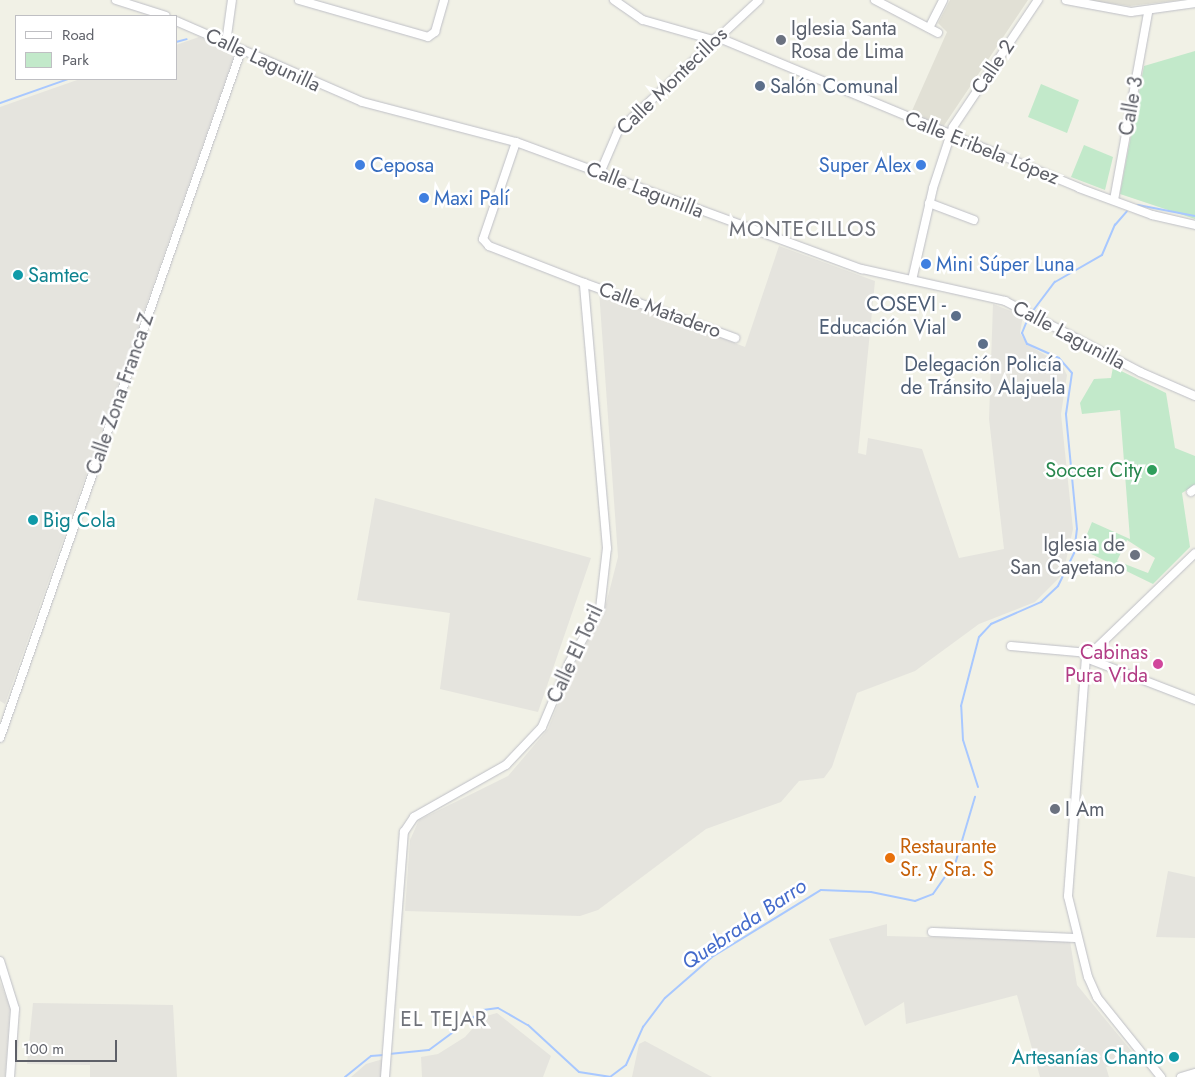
<!DOCTYPE html>
<html>
<head>
<meta charset="utf-8">
<style>
	body { margin:0 }
	#map { position:relative; width:1195px; height:1077px; overflow:hidden; background:#f1f1e6; font-family:Jost,sans-serif }
	div>[style] { position:absolute }
	.industrial>* { inset:0; background:#e5e4de }
	.education>* { inset:0; background:#e1e0d5 }
	.green>* { inset:0; background:#c2e9ca }
	.stream>* { height:2px; margin:-1px; padding:0 1px; transform-origin:1px; border-radius:1px; background:#a8c8ff }
	.roads { filter:drop-shadow(0 0 1px #bebfc6) drop-shadow(0 0 1px #bebfc6) }
	.street>* { height:8px; margin:-4px; padding:0 4px; transform-origin:4px; border-radius:4px; background:#fff }
	.dots>* { width:14px; height:14px; translate:-50% -50%; box-sizing:border-box; border:2px solid #fff; border-radius:50% }
	span { translate:-50% -50%; white-space:nowrap; text-align:center; line-height:1.15; -webkit-text-stroke:5px #fff; paint-order:stroke }
	.worship-label { font-size:20px; color:#5b616d }
	.left { translate:0 -50%; text-align:left }
	.right { translate:-100% -50%; text-align:right }
	.street-label { font-size:20px; color:#5e6068 }
	.service-label { font-size:20px; color:#4e5e75 }
	.shop-label { font-size:20px; color:#366cbe }
	.culture-label { font-size:20px; color:#0d838f }
	.leisure-label { font-size:20px; color:#27864d }
	.hotel-label { font-size:20px; color:#b23c85 }
	.food-label { font-size:20px; color:#c56008 }
	.neighbourhood-label { font-size:21px; color:#6f727a; letter-spacing:1px }
	.water-label { font-size:21px; color:#436acb; font-style:italic }
	.legend { position:absolute; left:15px; top:15px; width:162px; height:65px; box-sizing:border-box; background:#fff; border:1px solid #bfbfc3; margin:0; padding:6px 9px; list-style:none; font-size:15px; color:#5e6068 }
	.legend li { display:flex; align-items:center; gap:10px; height:25px }
	.legend b { width:25px; border:1px solid #bfbfc3 }
	.scale { position:absolute; left:15px; top:1040px; width:102px; height:22px; box-sizing:border-box; border:2px solid #5e6068; border-top:0; padding-left:6px; font-size:15px; line-height:18px; white-space:nowrap; color:#5e6068; -webkit-text-stroke:4px #fff; paint-order:stroke }
</style>
</head>
<body>
<div id="map">
	<div class="industrial">
		<div style="clip-path:polygon(199px 37px,235px 53px,5px 704px,0 701px,0 107px,80px 79px,176px 79px,176px 45px)"></div>
		<div style="clip-path:polygon(779px 246px,875px 281px,858px 453px,866px 455px,868px 438px,922px 449px,959px 558px,1004px 549px,989px 419px,993px 304px,1023px 316px,1020px 333px,1027px 344px,1062px 365px,1067px 375px,1061px 414px,1073px 529px,1063px 574px,1035px 602px,979px 624px,915px 671px,857px 693px,832px 767px,824px 778px,799px 781px,781px 802px,706px 829px,598px 910px,580px 916px,405px 911px,410px 840px,419px 820px,508px 776px,548px 729px,573px 667px,604px 612px,618px 557px,599px 291px,745px 347px)"></div>
		<div style="clip-path:polygon(375px 498px,591px 558px,538px 712px,440px 689px,450px 613px,357px 600px)"></div>
		<div style="clip-path:polygon(1168px 871px,1195px 877px,1195px 938px,1156px 937px)"></div>
		<div style="clip-path:polygon(887px 924px,887px 936px,1070px 941px,1077px 985px,1138px 1059px,1106px 1067px,1109px 1077px,1040px 1077px,1017px 995px,906px 1024px,904px 1002px,865px 1026px,829px 939px)"></div>
		<div style="clip-path:polygon(0 982px,10px 1007px,5px 1077px,0 1077px)"></div>
		<div style="clip-path:polygon(33px 1003px,173px 1005px,177px 1077px,90px 1077px,90px 1065px,27px 1064px)"></div>
		<div style="clip-path:polygon(497px 1013px,551px 1056px,543px 1077px,422px 1077px,421px 1057px,438px 1054px,465px 1037px,483px 1017px)"></div>
		<div style="clip-path:polygon(645px 1041px,712px 1077px,632px 1077px,639px 1044px)"></div>
		<div style="clip-path:polygon(383px 1059px,381px 1077px,351px 1077px,366px 1064px)"></div>
	</div>
	<div class="education">
		<div style="clip-path:polygon(950px 0,1028px 0,943px 127px,911px 113px,947px 32px,938px 23px)"></div>
		<div style="clip-path:polygon(1086px 0,1181px 0,1130px 6px)"></div>
	</div>
	<div class="green">
		<div style="clip-path:polygon(1195px 51px,1195px 219px,1120px 194px,1144px 66px)"></div>
		<div style="clip-path:polygon(1041px 84px,1079px 100px,1067px 133px,1028px 117px)"></div>
		<div style="clip-path:polygon(1084px 145px,1113px 157px,1105px 190px,1071px 177px)"></div>
		<div style="clip-path:polygon(evenodd,1113px 367px,1166px 393px,1175px 448px,1195px 456px,1195px 485px,1182px 493px,1190px 547px,1153px 584px,1081px 549px,1092px 522px,1130px 539px,1120px 410px,1082px 414px,1080px 403px,1094px 379px,1111px 378px,1113px 367px,1127px 540px,1155px 558px,1148px 573px,1117px 561px,1127px 540px)"></div>
	</div>
	<div class="stream">
		<div style="left:176px;top:42px;width:11px;rotate:-15deg"></div>
		<div style="left:0;top:103px;width:72px;rotate:-19.4deg"></div>
		<div style="left:1138px;top:205px;width:58px;rotate:10.9deg"></div>
		<div style="left:1032px;top:312px;width:38px;rotate:-53deg"></div>
		<div style="left:1055px;top:282px;width:54px;rotate:-29.9deg"></div>
		<div style="left:1102px;top:255px;width:33px;rotate:-67deg"></div>
		<div style="left:1115px;top:225px;width:18px;rotate:-49deg"></div>
		<div style="left:978px;top:787px;width:49px;rotate:-107.7deg"></div>
		<div style="left:963px;top:740px;width:34px;rotate:-93deg"></div>
		<div style="left:961px;top:706px;width:71px;rotate:-75.4deg"></div>
		<div style="left:979px;top:637px;width:18px;rotate:-47deg"></div>
		<div style="left:991px;top:624px;width:55px;rotate:-23.7deg"></div>
		<div style="left:1041px;top:602px;width:23px;rotate:-43deg"></div>
		<div style="left:1058px;top:586px;width:37px;rotate:-64deg"></div>
		<div style="left:1074px;top:553px;width:24px;rotate:-83deg"></div>
		<div style="left:1077px;top:529px;width:116px;rotate:-95.5deg"></div>
		<div style="left:1066px;top:414px;width:41px;rotate:-81.7deg"></div>
		<div style="left:1072px;top:373px;width:20px;rotate:-131deg"></div>
		<div style="left:1059px;top:358px;width:35px;rotate:-156deg"></div>
		<div style="left:1027px;top:344px;width:12px;rotate:-114deg"></div>
		<div style="left:1022px;top:333px;width:18px;rotate:-68deg"></div>
		<div style="left:389px;top:1054px;width:40px;rotate:-5.7deg"></div>
		<div style="left:429px;top:1050px;width:67px;rotate:-36.5deg"></div>
		<div style="left:483px;top:1010px;width:15px;rotate:-8deg"></div>
		<div style="left:498px;top:1008px;width:34px;rotate:30deg"></div>
		<div style="left:528px;top:1025px;width:69px;rotate:42.7deg"></div>
		<div style="left:579px;top:1072px;width:31px;rotate:9deg"></div>
		<div style="left:610px;top:1077px;width:20px;rotate:-37deg"></div>
		<div style="left:626px;top:1065px;width:42px;rotate:-65.9deg"></div>
		<div style="left:643px;top:1027px;width:36px;rotate:-53deg"></div>
		<div style="left:665px;top:998px;width:62px;rotate:-41.1deg"></div>
		<div style="left:712px;top:957px;width:128px;rotate:-31.6deg"></div>
		<div style="left:821px;top:890px;width:50px;rotate:2.3deg"></div>
		<div style="left:871px;top:892px;width:45px;rotate:11.6deg"></div>
		<div style="left:915px;top:901px;width:19px;rotate:-21deg"></div>
		<div style="left:933px;top:894px;width:40px;rotate:-55.1deg"></div>
		<div style="left:956px;top:861px;width:67px;rotate:-73.5deg"></div>
		<div style="left:345px;top:1077px;width:33px;rotate:-39deg"></div>
		<div style="left:371px;top:1056px;width:13px;rotate:-4deg"></div>
	</div>
	<div class="roads">
		<div class="street">
			<div style="left:116px;top:0;width:52px;rotate:17.7deg"></div>
			<div style="left:299px;top:0;width:134px;rotate:16deg"></div>
			<div style="left:428px;top:37px;width:9px;rotate:-36deg"></div>
			<div style="left:435px;top:32px;width:33px;rotate:-74deg"></div>
			<div style="left:614px;top:0;width:35px;rotate:35deg"></div>
			<div style="left:643px;top:20px;width:73px;rotate:15.9deg"></div>
			<div style="left:875px;top:0;width:71px;rotate:27.6deg"></div>
			<div style="left:1066px;top:0;width:66px;rotate:10.5deg"></div>
			<div style="left:1131px;top:12px;width:65px;rotate:-8deg"></div>
			<div style="left:176px;top:21px;width:203px;rotate:23.5deg"></div>
			<div style="left:362px;top:102px;width:159px;rotate:14.6deg"></div>
			<div style="left:516px;top:142px;width:369px;rotate:20.2deg"></div>
			<div style="left:862px;top:269px;width:147px;rotate:12.6deg"></div>
			<div style="left:1005px;top:301px;width:153px;rotate:27.7deg"></div>
			<div style="left:1140px;top:372px;width:60px;rotate:23.6deg"></div>
			<div style="left:929px;top:28px;width:31px;rotate:-63deg"></div>
			<div style="left:717px;top:37px;width:392px;rotate:22.6deg"></div>
			<div style="left:1079px;top:188px;width:78px;rotate:20.3deg"></div>
			<div style="left:1152px;top:215px;width:44px;rotate:13.1deg"></div>
			<div style="left:226px;top:43px;width:43px;rotate:-82.1deg"></div>
			<div style="left:600px;top:173px;width:46px;rotate:-66.8deg"></div>
			<div style="left:618px;top:131px;width:192px;rotate:-42.9deg"></div>
			<div style="left:1114px;top:200px;width:191px;rotate:-79.7deg"></div>
			<div style="left:929px;top:203px;width:48px;rotate:20.7deg"></div>
			<div style="left:912px;top:280px;width:94px;rotate:-77.1deg"></div>
			<div style="left:933px;top:188px;width:64px;rotate:-71.8deg"></div>
			<div style="left:953px;top:127px;width:153px;rotate:-56.2deg"></div>
			<div style="left:584px;top:283px;width:161px;rotate:20deg"></div>
			<div style="left:1191px;top:492px;width:5px;rotate:-37deg"></div>
			<div style="left:1011px;top:646px;width:78px;rotate:5.1deg"></div>
			<div style="left:1086px;top:658px;width:117px;rotate:21.1deg"></div>
			<div style="left:0;top:738px;width:728px;rotate:-70.67deg"></div>
			<div style="left:932px;top:932px;width:145px;rotate:2.4deg"></div>
			<div style="left:0;top:961px;width:50px;rotate:72.6deg"></div>
			<div style="left:15px;top:1009px;width:68px;rotate:94.2deg"></div>
			<div style="left:385px;top:1077px;width:246px;rotate:-85.6deg"></div>
			<div style="left:404px;top:832px;width:18px;rotate:-56deg"></div>
			<div style="left:414px;top:817px;width:106px;rotate:-29.5deg"></div>
			<div style="left:506px;top:765px;width:52px;rotate:-46.5deg"></div>
			<div style="left:542px;top:727px;width:69px;rotate:-67.1deg"></div>
			<div style="left:569px;top:663px;width:62px;rotate:-60.1deg"></div>
			<div style="left:600px;top:609px;width:61px;rotate:-83.5deg"></div>
			<div style="left:607px;top:548px;width:266px;rotate:-95deg"></div>
			<div style="left:584px;top:283px;width:102px;rotate:-158.7deg"></div>
			<div style="left:489px;top:246px;width:9px;rotate:-131deg"></div>
			<div style="left:483px;top:239px;width:102px;rotate:-71.2deg"></div>
			<div style="left:1161px;top:1077px;width:102px;rotate:-128.7deg"></div>
			<div style="left:1097px;top:997px;width:22px;rotate:-114deg"></div>
			<div style="left:1088px;top:977px;width:83px;rotate:-103.9deg"></div>
			<div style="left:1068px;top:896px;width:239px;rotate:-85.7deg"></div>
			<div style="left:1086px;top:658px;width:151px;rotate:-43.9deg"></div>
			<div style="left:1181px;top:1077px;width:15px;rotate:-16deg"></div>
		</div>
	</div>
	<div class="dots">
		<div style="left:781px;top:40px;background:#6b7280"></div>
		<div style="left:760px;top:86px;background:#5c6f8a"></div>
		<div style="left:360px;top:165px;background:#3f7fe0"></div>
		<div style="left:921px;top:165px;background:#3f7fe0"></div>
		<div style="left:424px;top:198px;background:#3f7fe0"></div>
		<div style="left:926px;top:264px;background:#3f7fe0"></div>
		<div style="left:18px;top:275px;background:#0f9aa8"></div>
		<div style="left:956px;top:316px;background:#5c6f8a"></div>
		<div style="left:983px;top:344px;background:#5c6f8a"></div>
		<div style="left:1152px;top:470px;background:#2e9e5b"></div>
		<div style="left:33px;top:520px;background:#0f9aa8"></div>
		<div style="left:1135px;top:555px;background:#6b7280"></div>
		<div style="left:1158px;top:664px;background:#d1479c"></div>
		<div style="left:1055px;top:809px;background:#6b7280"></div>
		<div style="left:890px;top:858px;background:#e8710a"></div>
		<div style="left:1174px;top:1057px;background:#0f9aa8"></div>
	</div>
	<div class="worship-label">
		<span class="left" style="left:791px;top:40px">Iglesia Santa<br>Rosa de Lima</span>
		<span class="right" style="left:1125px;top:556px">Iglesia de<br>San Cayetano</span>
		<span class="left" style="left:1065px;top:809px">I Am</span>
	</div>
	<div class="street-label">
		<span style="left:263px;top:60px;rotate:25deg">Calle Lagunilla</span>
		<span style="left:993px;top:67px;rotate:-56deg">Calle 2</span>
		<span style="left:672px;top:81px;rotate:-44deg">Calle Montecillos</span>
		<span style="left:1131px;top:106px;rotate:-80deg">Calle 3</span>
		<span style="left:982px;top:148px;rotate:22deg">Calle Eribela López</span>
		<span style="left:645px;top:190px;rotate:21deg">Calle Lagunilla</span>
		<span style="left:660px;top:310px;rotate:20deg">Calle Matadero</span>
		<span style="left:1069px;top:335px;rotate:28deg">Calle Lagunilla</span>
		<span style="left:120px;top:394px;rotate:-71deg">Calle Zona Franca Z</span>
		<span style="left:575px;top:654px;rotate:-65deg">Calle El Toril</span>
	</div>
	<div class="service-label">
		<span class="left" style="left:770px;top:86px">Salón Comunal</span>
		<span class="right" style="left:946px;top:316px">COSEVI -<br>Educación Vial</span>
		<span style="left:983px;top:376px">Delegación Policía<br>de Tránsito Alajuela</span>
	</div>
	<div class="shop-label">
		<span class="left" style="left:370px;top:165px">Ceposa</span>
		<span class="right" style="left:911px;top:165px">Super Alex</span>
		<span class="left" style="left:434px;top:198px">Maxi Palí</span>
		<span class="left" style="left:936px;top:264px">Mini Súper Luna</span>
	</div>
	<div class="culture-label">
		<span class="left" style="left:28px;top:275px">Samtec</span>
		<span class="left" style="left:43px;top:520px">Big Cola</span>
		<span class="right" style="left:1164px;top:1057px">Artesanías Chanto</span>
	</div>
	<div class="leisure-label">
		<span class="right" style="left:1142px;top:470px">Soccer City</span>
	</div>
	<div class="hotel-label">
		<span class="right" style="left:1148px;top:664px">Cabinas<br>Pura Vida</span>
	</div>
	<div class="food-label">
		<span class="left" style="left:900px;top:858px">Restaurante<br>Sr. y Sra. S</span>
	</div>
	<div class="neighbourhood-label">
		<span style="left:803px;top:229px">MONTECILLOS</span>
		<span style="left:444px;top:1019px">EL TEJAR</span>
	</div>
	<div class="water-label">
		<span style="left:744px;top:924px;rotate:-34deg">Quebrada Barro</span>
	</div>
	<ul class="legend">
	<li><b style="height:6px;background:#fff"></b>Road</li>
	<li><b style="height:14px;background:#c2e9ca"></b>Park</li>
	</ul>
	<div class="scale">100 m</div>
</div>
</body>
</html>
